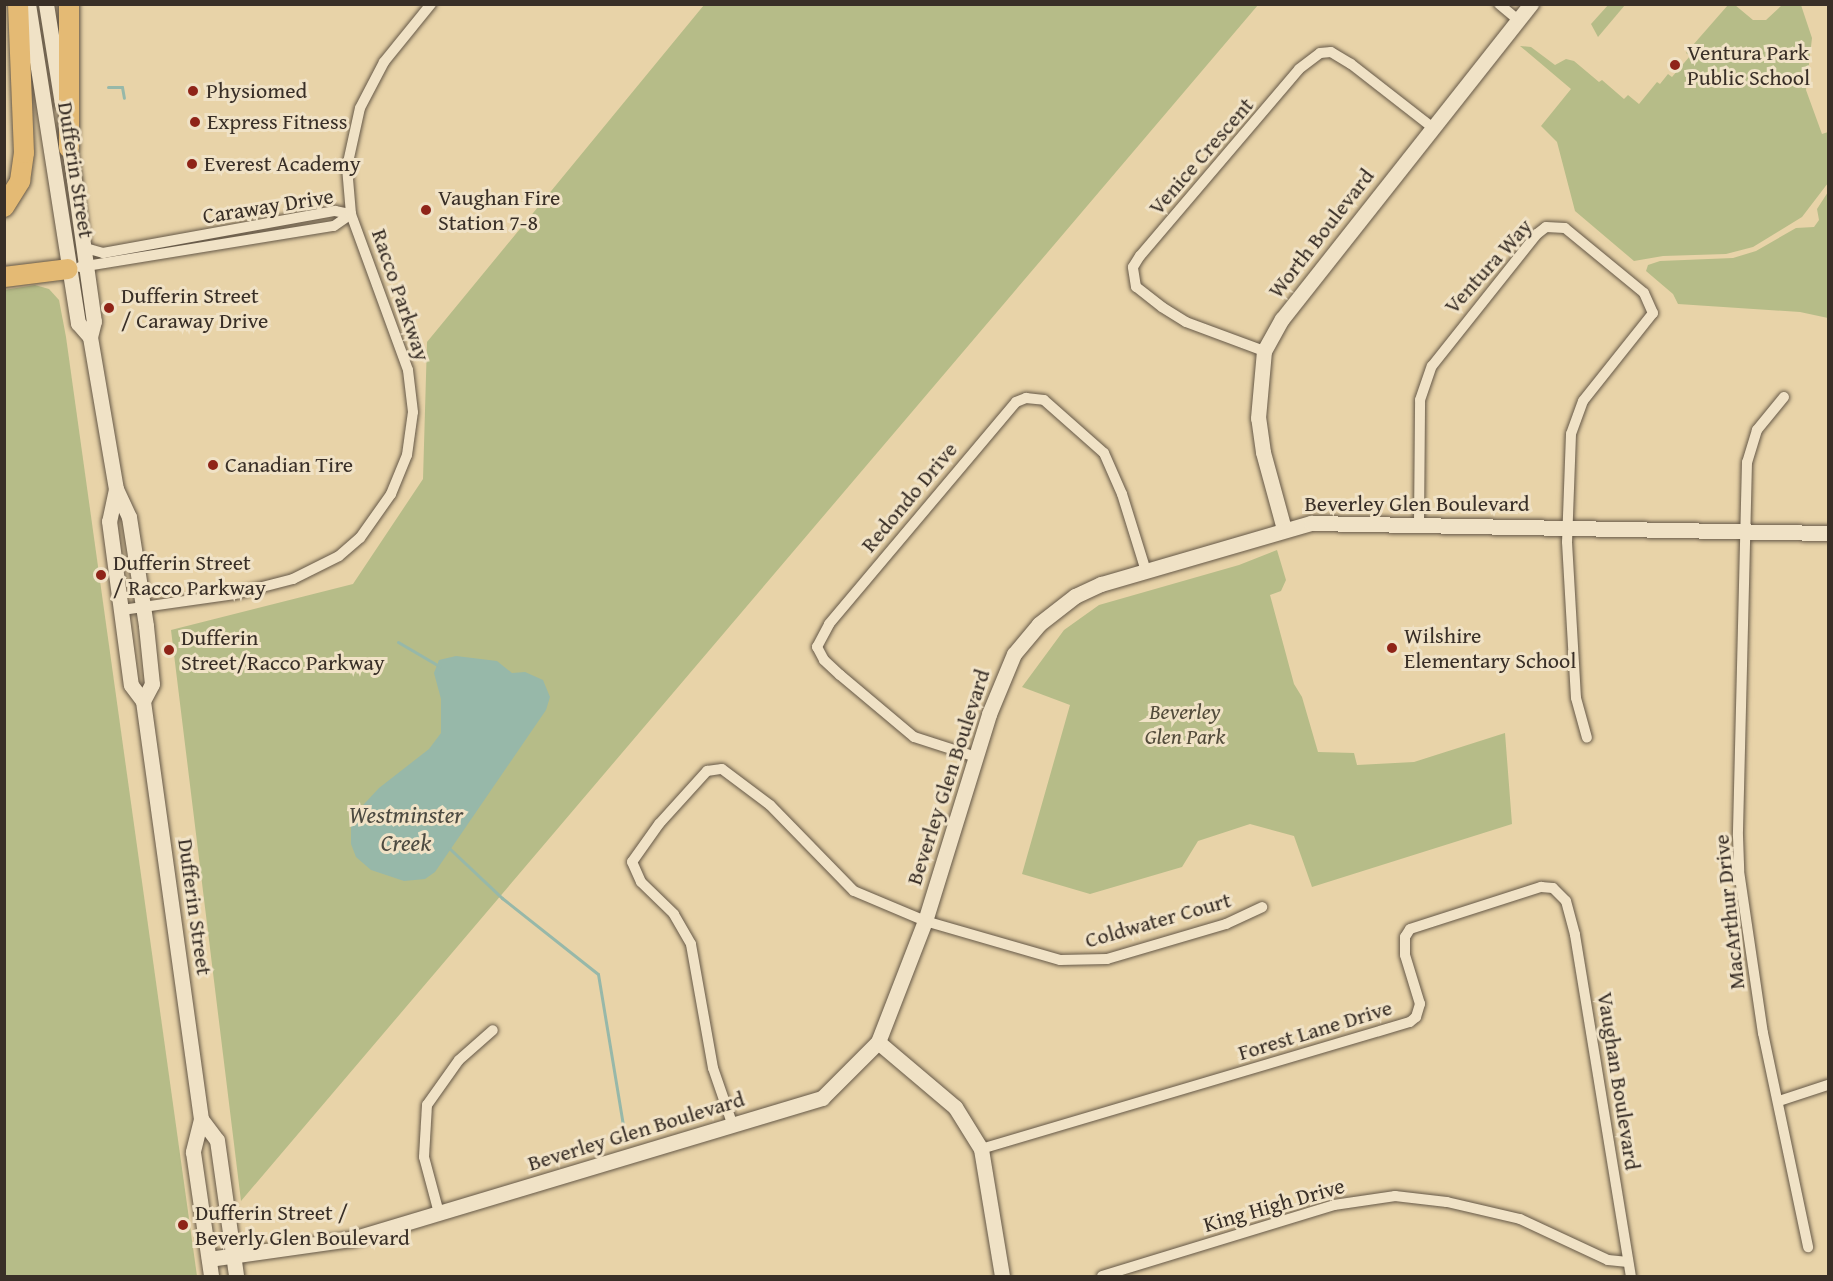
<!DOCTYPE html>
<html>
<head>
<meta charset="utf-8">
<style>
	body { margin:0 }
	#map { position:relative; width:1833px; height:1281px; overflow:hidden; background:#e8d3a8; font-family:"Gentium Book Plus",serif }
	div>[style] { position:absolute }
	.green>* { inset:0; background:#b6bc88 }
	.water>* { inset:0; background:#97b8a9 }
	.stream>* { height:3px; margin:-1.5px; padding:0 1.5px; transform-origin:1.5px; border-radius:1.5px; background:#97b8a9 }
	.roads { filter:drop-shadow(0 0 2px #655847) drop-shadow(0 0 2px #655847) }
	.street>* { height:10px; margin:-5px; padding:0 5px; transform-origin:5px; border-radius:5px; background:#f0e2c6 }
	.secondary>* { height:15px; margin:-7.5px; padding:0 7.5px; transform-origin:7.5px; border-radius:7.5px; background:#f0e2c6 }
	.highway>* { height:20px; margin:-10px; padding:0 10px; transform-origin:10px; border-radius:10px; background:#e4ba74 }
	.dots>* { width:16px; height:16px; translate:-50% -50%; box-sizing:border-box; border:3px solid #f0e2c6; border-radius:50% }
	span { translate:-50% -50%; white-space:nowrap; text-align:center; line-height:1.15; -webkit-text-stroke:6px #f0e2c6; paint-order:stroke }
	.poi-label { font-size:22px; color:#392f27 }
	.left { translate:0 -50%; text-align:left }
	.street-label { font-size:22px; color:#392f27 }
	.park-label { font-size:22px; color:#524b3a; font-style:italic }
	.water-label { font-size:24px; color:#4c4a41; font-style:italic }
	.frame { position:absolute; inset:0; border:6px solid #392f27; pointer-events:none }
</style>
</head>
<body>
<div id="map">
	<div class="green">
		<div style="clip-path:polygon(1609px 4px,1625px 5px,1598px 37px,1591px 24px)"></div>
		<div style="clip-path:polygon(704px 5px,1258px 5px,241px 1201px,171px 630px,353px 584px,423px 479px,427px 342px)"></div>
		<div style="clip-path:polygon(1728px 5px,1735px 5px,1753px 20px,1766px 20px,1782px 5px,1801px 5px,1812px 38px,1806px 90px,1822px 134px,1828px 132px,1828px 183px,1802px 217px,1753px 247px,1726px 254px,1663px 256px,1634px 261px,1575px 211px,1557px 142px,1541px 126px,1571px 89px,1520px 46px,1531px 47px,1555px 65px,1566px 59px,1574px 61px,1599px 82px,1602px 80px,1624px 99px,1628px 95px,1639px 104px,1657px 82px,1660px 84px,1668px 74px,1672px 77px,1690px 56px,1686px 53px)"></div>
		<div style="clip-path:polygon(1828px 192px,1828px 318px,1800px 312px,1678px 304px,1673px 294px,1646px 271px,1648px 265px,1660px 261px,1733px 258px,1756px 251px,1796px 228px,1814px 227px,1819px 220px,1817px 209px)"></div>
		<div style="clip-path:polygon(35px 285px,49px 289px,59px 300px,66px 337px,197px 1276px,5px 1276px,4px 290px)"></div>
		<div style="clip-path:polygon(1277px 550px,1286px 580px,1281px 591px,1270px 595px,1294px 684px,1302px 697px,1318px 752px,1354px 753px,1357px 765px,1414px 762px,1505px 733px,1512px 824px,1312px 887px,1294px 836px,1250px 824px,1198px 841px,1182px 867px,1090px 894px,1022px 874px,1070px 705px,1022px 687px,1064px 630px,1099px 605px,1239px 565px)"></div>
	</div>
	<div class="water">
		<div style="clip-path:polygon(456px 656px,497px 661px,512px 673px,525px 672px,543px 680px,550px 697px,546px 710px,435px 872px,425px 879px,404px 881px,371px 870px,356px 857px,351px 844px,351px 818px,379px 788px,429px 749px,441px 733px,441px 699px,434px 673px,439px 660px)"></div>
	</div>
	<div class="stream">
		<div style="left:108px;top:87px;width:14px"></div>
		<div style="left:122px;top:87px;width:11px;rotate:80deg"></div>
		<div style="left:398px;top:642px;width:48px;rotate:30.3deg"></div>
		<div style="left:449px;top:848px;width:73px;rotate:43.3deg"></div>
		<div style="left:502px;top:898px;width:122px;rotate:38.4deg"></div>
		<div style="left:598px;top:974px;width:153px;rotate:80.6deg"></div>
	</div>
	<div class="roads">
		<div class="street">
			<div style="left:1499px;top:4px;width:25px;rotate:40deg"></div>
			<div style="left:82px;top:247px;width:22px;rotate:16deg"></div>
			<div style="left:103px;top:253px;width:236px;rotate:-10.3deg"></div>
			<div style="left:335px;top:211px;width:16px;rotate:11deg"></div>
			<div style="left:80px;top:267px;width:257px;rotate:-9.2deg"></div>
			<div style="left:334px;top:226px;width:21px;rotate:-35deg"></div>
			<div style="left:1264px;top:351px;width:83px;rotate:-159.6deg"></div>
			<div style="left:1186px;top:322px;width:28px;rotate:-148deg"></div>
			<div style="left:1162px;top:307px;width:33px;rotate:-142deg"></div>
			<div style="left:1136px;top:287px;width:20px;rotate:-99deg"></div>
			<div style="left:1133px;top:267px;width:13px;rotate:-58deg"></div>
			<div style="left:1140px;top:256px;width:245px;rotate:-49.6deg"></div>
			<div style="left:1299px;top:69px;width:26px;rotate:-37deg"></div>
			<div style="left:1320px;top:53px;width:11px;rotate:-5deg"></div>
			<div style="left:1331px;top:52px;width:23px;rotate:31deg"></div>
			<div style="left:1351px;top:64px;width:103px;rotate:37.9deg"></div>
			<div style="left:1784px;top:397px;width:43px;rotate:129.3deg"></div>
			<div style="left:1757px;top:430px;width:34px;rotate:107deg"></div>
			<div style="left:1747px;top:462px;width:374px;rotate:91.4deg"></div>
			<div style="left:1738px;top:836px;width:35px;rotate:88deg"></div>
			<div style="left:1739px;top:871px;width:164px;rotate:81.6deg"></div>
			<div style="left:1763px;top:1033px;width:219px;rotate:78.1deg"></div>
			<div style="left:1419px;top:524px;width:124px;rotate:-89.5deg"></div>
			<div style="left:1420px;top:400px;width:36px;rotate:-71deg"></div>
			<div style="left:1432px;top:366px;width:169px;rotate:-51.5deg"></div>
			<div style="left:1537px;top:234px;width:11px;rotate:-38deg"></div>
			<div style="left:1546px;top:227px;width:19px;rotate:3deg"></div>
			<div style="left:1565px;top:228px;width:102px;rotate:39.4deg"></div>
			<div style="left:1644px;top:293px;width:22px;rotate:66deg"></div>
			<div style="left:1653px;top:313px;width:112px;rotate:128.5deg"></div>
			<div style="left:1583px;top:401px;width:35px;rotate:110deg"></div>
			<div style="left:1571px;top:434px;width:108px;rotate:92.1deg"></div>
			<div style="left:1567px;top:542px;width:156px;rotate:86.7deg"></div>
			<div style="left:1576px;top:698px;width:41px;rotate:74.6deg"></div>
			<div style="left:122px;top:610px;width:114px;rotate:-8.1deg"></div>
			<div style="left:235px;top:594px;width:60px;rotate:-14.5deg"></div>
			<div style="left:293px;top:579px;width:51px;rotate:-26.6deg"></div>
			<div style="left:339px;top:556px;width:28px;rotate:-41deg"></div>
			<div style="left:360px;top:538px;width:54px;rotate:-54.8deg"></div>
			<div style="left:391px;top:494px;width:42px;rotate:-67.7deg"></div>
			<div style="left:407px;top:455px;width:43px;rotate:-82.1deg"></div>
			<div style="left:413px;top:412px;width:42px;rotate:-96.8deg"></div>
			<div style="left:408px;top:370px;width:166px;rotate:-110.1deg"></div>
			<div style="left:351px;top:214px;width:47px;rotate:-94.9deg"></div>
			<div style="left:347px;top:167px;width:60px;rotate:-77.6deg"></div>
			<div style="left:360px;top:108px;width:52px;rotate:-62.4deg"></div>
			<div style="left:384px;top:62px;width:75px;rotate:-51deg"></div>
			<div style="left:976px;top:757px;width:65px;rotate:-162.1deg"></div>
			<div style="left:914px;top:737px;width:97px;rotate:-140deg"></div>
			<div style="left:840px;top:675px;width:22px;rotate:-137deg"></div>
			<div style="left:824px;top:660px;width:15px;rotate:-118deg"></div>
			<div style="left:817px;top:647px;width:26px;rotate:-62deg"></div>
			<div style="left:829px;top:624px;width:290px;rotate:-49.9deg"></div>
			<div style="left:1016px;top:402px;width:11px;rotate:-22deg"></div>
			<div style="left:1026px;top:398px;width:18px;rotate:6deg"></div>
			<div style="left:1044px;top:400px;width:80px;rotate:41.5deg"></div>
			<div style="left:1104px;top:453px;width:45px;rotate:66.3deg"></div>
			<div style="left:1122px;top:494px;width:77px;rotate:72.7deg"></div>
			<div style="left:1779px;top:1101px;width:52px;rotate:-18.1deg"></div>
			<div style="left:733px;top:1126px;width:61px;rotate:-109deg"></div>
			<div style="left:713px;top:1068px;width:126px;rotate:-100.1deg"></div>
			<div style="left:691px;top:944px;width:34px;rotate:-120deg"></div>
			<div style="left:674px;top:914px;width:46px;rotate:-135.9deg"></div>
			<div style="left:641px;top:882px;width:22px;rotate:-114deg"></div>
			<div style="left:632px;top:862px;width:47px;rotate:-54.6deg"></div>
			<div style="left:659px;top:824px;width:72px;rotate:-47.8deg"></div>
			<div style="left:707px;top:771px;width:15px;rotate:-8deg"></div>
			<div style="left:722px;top:769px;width:60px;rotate:36.9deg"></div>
			<div style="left:770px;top:805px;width:120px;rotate:45.7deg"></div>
			<div style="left:854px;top:891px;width:77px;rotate:22.9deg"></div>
			<div style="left:925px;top:921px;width:141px;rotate:16.1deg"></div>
			<div style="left:1060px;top:960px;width:47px;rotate:-1.2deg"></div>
			<div style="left:1107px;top:959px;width:124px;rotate:-16.4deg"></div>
			<div style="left:1226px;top:924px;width:40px;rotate:-25deg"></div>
			<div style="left:981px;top:1149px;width:447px;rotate:-16.5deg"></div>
			<div style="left:1410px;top:1022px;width:8px;rotate:-40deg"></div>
			<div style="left:1416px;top:1017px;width:14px;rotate:-73deg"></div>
			<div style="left:1420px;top:1004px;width:51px;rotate:-107deg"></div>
			<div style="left:1405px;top:955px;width:18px;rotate:-90deg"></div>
			<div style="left:1405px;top:937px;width:9px;rotate:-58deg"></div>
			<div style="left:1410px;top:929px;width:138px;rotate:-17.8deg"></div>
			<div style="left:1541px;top:887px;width:12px;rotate:5deg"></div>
			<div style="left:1553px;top:888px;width:18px;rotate:45deg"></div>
			<div style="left:1566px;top:901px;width:35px;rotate:75deg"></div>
			<div style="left:1575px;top:935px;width:346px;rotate:80.7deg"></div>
			<div style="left:439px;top:1213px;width:58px;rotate:-105deg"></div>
			<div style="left:424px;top:1157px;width:52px;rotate:-86.7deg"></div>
			<div style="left:427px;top:1105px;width:55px;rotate:-54.6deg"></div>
			<div style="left:459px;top:1060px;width:45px;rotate:-41.4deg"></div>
			<div style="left:1102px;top:1276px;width:243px;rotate:-17deg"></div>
			<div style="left:1334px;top:1205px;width:62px;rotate:-8.4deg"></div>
			<div style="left:1395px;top:1196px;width:52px;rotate:6.6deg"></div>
			<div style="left:1447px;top:1202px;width:75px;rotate:13.1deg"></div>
			<div style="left:1520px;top:1219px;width:97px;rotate:25deg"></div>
			<div style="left:1608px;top:1260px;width:20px;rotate:6deg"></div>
		</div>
		<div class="secondary">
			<div style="left:28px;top:4px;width:323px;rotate:81.1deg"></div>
			<div style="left:78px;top:323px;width:18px;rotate:49deg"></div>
			<div style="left:46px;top:4px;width:101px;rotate:80.9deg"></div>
			<div style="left:68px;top:137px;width:186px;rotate:82deg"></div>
			<div style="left:94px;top:321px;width:16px;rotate:104deg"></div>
			<div style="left:90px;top:337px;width:154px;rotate:80.3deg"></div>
			<div style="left:116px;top:489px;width:31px;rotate:65deg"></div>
			<div style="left:129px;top:517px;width:110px;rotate:81.1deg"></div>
			<div style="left:146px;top:626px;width:58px;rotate:84.1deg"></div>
			<div style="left:152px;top:684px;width:19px;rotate:118deg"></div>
			<div style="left:116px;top:489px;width:33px;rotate:102deg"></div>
			<div style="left:109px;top:521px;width:165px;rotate:82.4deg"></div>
			<div style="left:131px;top:685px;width:20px;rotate:53deg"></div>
			<div style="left:143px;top:701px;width:422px;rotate:82.1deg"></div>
			<div style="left:201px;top:1119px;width:34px;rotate:104deg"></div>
			<div style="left:193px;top:1152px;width:125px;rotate:81.7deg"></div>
			<div style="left:1284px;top:529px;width:80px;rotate:-105.3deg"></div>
			<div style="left:1263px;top:452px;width:34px;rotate:-98deg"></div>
			<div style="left:1258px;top:418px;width:67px;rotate:-84.9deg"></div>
			<div style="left:1264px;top:351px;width:37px;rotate:-61deg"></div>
			<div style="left:1282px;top:319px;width:402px;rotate:-51.7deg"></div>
			<div style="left:878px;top:1042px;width:101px;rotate:40.2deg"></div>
			<div style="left:955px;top:1107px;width:49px;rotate:58.2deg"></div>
			<div style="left:981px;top:1149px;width:129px;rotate:80.6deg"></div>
			<div style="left:201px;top:1119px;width:26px;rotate:53deg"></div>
			<div style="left:217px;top:1140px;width:137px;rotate:82deg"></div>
			<div style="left:209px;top:1259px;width:144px;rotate:-8deg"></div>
			<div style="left:352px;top:1239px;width:491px;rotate:-16.7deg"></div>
			<div style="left:822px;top:1098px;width:79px;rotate:-45deg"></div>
			<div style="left:878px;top:1042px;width:130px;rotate:-68.8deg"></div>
			<div style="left:925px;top:921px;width:217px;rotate:-72.8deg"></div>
			<div style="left:989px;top:714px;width:65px;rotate:-67.4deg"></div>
			<div style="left:1014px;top:654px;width:39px;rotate:-50deg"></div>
			<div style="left:1039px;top:624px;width:46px;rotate:-37.9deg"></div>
			<div style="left:1075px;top:596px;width:29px;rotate:-25deg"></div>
			<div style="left:1101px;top:584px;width:219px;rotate:-16.2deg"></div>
			<div style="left:1311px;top:523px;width:517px;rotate:1.11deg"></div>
		</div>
		<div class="highway">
			<div style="left:69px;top:4px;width:144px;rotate:90deg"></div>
			<div style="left:4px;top:207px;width:31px;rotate:-58deg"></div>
			<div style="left:20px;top:181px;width:28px;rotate:-82deg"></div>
			<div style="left:24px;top:153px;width:149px;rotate:-92.3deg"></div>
			<div style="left:4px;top:277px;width:64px;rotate:-7.1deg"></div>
		</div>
	</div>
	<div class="dots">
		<div style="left:1675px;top:65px;background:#8f2418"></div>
		<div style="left:193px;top:91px;background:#8f2418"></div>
		<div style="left:195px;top:122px;background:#8f2418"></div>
		<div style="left:192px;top:164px;background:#8f2418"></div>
		<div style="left:426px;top:210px;background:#8f2418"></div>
		<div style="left:109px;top:308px;background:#8f2418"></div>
		<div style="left:213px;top:465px;background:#8f2418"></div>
		<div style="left:101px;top:575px;background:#8f2418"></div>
		<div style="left:1392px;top:648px;background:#8f2418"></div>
		<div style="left:169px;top:650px;background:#8f2418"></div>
		<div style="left:183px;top:1225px;background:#8f2418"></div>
	</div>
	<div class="poi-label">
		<span class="left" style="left:1687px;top:65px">Ventura Park<br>Public School</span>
		<span class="left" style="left:206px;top:91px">Physiomed</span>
		<span class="left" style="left:207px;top:122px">Express Fitness</span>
		<span class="left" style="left:204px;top:164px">Everest Academy</span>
		<span class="left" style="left:438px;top:210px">Vaughan Fire<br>Station 7-8</span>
		<span class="left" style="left:121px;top:308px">Dufferin Street<br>/ Caraway Drive</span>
		<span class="left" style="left:225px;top:465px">Canadian Tire</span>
		<span class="left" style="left:113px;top:575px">Dufferin Street<br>/ Racco Parkway</span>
		<span class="left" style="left:1404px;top:648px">Wilshire<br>Elementary School</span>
		<span class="left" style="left:181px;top:650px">Dufferin<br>Street/Racco Parkway</span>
		<span class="left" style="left:195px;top:1225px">Dufferin Street /<br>Beverly Glen Boulevard</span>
	</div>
	<div class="street-label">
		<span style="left:1201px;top:156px;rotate:-49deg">Venice Crescent</span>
		<span style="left:76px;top:170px;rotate:81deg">Dufferin Street</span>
		<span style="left:268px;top:206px;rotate:-9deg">Caraway Drive</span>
		<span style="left:1321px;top:233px;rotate:-52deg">Worth Boulevard</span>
		<span style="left:1488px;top:266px;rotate:-48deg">Ventura Way</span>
		<span style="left:401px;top:295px;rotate:71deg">Racco Parkway</span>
		<span style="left:909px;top:497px;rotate:-50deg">Redondo Drive</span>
		<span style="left:1417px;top:504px">Beverley Glen Boulevard</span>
		<span style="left:948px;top:777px;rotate:-72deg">Beverley Glen Boulevard</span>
		<span style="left:195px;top:907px;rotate:82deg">Dufferin Street</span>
		<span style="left:1729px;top:912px;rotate:-96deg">MacArthur Drive</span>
		<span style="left:1158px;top:920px;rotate:-16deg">Coldwater Court</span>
		<span style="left:1315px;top:1030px;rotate:-17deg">Forest Lane Drive</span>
		<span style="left:1619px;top:1081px;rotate:81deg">Vaughan Boulevard</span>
		<span style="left:636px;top:1131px;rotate:-17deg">Beverley Glen Boulevard</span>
		<span style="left:1274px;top:1205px;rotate:-16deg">King High Drive</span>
	</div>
	<div class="park-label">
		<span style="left:1185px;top:724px">Beverley<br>Glen Park</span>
	</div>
	<div class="water-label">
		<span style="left:406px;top:829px">Westminster<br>Creek</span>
	</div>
	<div class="frame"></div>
</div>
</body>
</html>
